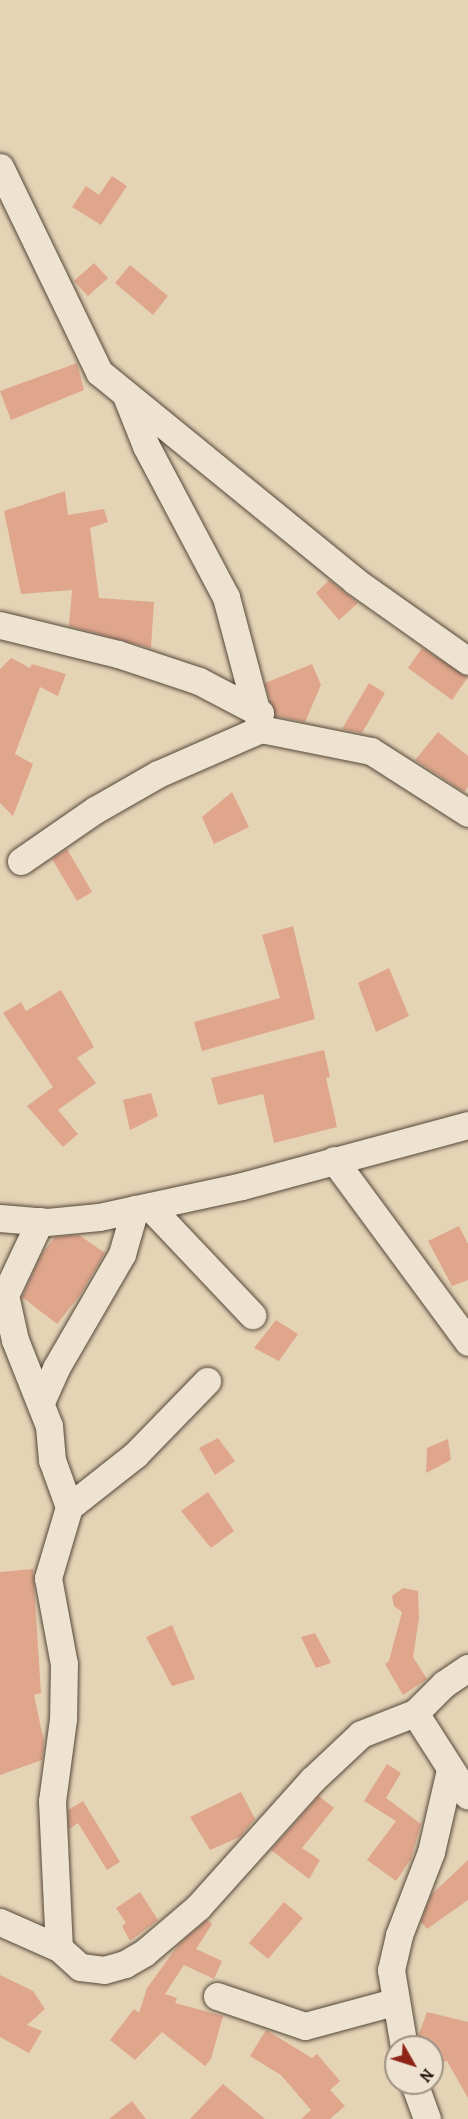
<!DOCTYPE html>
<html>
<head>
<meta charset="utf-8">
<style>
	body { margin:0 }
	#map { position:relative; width:468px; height:2119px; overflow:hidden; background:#e5d3b6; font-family:Alegreya,serif }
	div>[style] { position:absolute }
	.building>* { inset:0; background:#dfa68c }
	.roads { filter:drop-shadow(0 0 2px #55483a) drop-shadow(0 0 2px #55483a) }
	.minor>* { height:27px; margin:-13.5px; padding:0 13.5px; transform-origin:13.5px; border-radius:13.5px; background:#eee2d0 }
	span { translate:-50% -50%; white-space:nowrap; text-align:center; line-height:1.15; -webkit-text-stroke:4.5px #eee2d0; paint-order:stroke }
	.north { position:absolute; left:384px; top:2035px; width:60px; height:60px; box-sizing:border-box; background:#eee2d0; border:2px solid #9e9283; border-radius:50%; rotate:129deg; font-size:16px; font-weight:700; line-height:24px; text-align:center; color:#251910 }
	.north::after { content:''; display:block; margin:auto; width:21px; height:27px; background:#8f2418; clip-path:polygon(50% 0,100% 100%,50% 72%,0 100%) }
</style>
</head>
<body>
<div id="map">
	<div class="building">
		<div style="clip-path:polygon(112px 176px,127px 186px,101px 225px,72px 207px,86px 186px,99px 195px)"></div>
		<div style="clip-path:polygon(94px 263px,108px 278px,88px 296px,74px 281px)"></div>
		<div style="clip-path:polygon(130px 265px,168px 296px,153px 315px,115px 283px)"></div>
		<div style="clip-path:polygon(77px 363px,84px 390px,11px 420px,0 391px)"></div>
		<div style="clip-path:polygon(65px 491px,68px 515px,104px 509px,108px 522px,90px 528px,99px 598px,154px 602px,151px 648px,69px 626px,72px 590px,21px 594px,4px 511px)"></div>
		<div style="clip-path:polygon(329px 580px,358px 603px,339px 620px,316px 593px)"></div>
		<div style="clip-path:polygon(422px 648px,468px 677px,452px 700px,408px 668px)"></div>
		<div style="clip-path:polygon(11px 658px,30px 668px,32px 664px,66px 674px,58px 696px,40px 687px,15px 754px,33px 764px,13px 816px,0 803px,0 669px)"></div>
		<div style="clip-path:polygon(312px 664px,321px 685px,305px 722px,275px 716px,265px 683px)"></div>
		<div style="clip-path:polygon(369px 683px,385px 693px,362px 733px,342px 729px)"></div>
		<div style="clip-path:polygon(438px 732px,468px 756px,468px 787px,464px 792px,415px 760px)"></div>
		<div style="clip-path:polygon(232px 792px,249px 827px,214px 844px,202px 817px)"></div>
		<div style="clip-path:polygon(67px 849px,92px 892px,77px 901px,52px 859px)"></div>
		<div style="clip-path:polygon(293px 926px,315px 1019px,202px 1051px,194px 1022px,280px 998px,262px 935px)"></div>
		<div style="clip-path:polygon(389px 968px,409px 1016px,376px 1032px,358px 983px)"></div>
		<div style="clip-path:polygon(61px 990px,94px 1047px,77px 1058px,96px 1083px,58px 1110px,78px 1134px,63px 1147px,27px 1106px,53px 1087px,3px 1013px,21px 1002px,26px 1011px)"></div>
		<div style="clip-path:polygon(324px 1050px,330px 1077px,326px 1078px,337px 1127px,274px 1143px,263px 1094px,218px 1105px,211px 1078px)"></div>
		<div style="clip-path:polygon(151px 1093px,158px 1116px,130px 1130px,123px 1100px)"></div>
		<div style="clip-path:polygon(459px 1226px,468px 1244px,468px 1280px,452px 1286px,428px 1241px)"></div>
		<div style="clip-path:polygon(79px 1235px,105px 1253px,80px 1295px,57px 1324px,22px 1297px,42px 1254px,55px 1237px)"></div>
		<div style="clip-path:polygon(276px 1320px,298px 1334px,279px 1361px,254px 1348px)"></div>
		<div style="clip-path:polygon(218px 1438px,235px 1461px,215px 1475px,199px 1448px)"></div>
		<div style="clip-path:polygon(448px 1439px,451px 1460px,426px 1473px,427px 1448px)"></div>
		<div style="clip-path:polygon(208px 1492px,234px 1531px,211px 1548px,181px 1511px)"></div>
		<div style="clip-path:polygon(33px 1569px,41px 1693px,34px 1695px,44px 1742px,42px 1760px,0 1775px,0 1572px)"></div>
		<div style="clip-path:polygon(403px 1588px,418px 1591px,419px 1618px,413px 1657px,427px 1679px,403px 1695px,385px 1664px,389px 1661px,402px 1612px,394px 1606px,392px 1596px)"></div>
		<div style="clip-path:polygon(172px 1625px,195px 1679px,172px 1686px,146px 1637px)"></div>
		<div style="clip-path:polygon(315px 1633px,331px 1663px,316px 1668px,301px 1637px)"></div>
		<div style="clip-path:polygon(387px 1764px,401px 1773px,386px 1798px,421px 1824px,411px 1859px,396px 1881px,367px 1860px,396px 1821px,364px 1801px)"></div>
		<div style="clip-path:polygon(241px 1792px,255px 1819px,240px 1837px,210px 1850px,190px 1817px)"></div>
		<div style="clip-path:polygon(319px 1796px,334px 1808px,302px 1848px,320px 1860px,309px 1879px,271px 1850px)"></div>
		<div style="clip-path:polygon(83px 1801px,120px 1862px,107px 1870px,78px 1823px,69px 1829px,68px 1810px)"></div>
		<div style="clip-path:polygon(468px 1860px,468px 1900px,427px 1929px,421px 1922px,431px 1895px)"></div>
		<div style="clip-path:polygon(140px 1892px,158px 1920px,130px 1941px,122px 1926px,126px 1923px,116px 1908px)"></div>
		<div style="clip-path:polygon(284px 1902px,303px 1918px,268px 1959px,249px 1943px)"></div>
		<div style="clip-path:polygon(207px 1920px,212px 1924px,196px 1949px,222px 1961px,214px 1979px,184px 1965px,165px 1994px,177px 1998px,175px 2003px,223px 2016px,211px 2059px,205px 2066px,162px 2032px,135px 2060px,110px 2040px,134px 2009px,139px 2013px,147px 1988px,179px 1944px)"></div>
		<div style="clip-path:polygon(0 1975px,33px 1991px,45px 2009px,27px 2025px,42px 2031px,29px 2053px,0 2037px)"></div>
		<div style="clip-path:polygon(427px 2012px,468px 2022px,468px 2098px,447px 2061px,432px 2064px,428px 2040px,418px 2037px)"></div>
		<div style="clip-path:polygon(266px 2030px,312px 2058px,317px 2054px,340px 2081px,330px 2090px,345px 2106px,330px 2119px,301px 2119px,311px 2110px,281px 2075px,250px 2056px)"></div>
		<div style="clip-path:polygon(223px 2084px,265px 2119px,190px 2119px)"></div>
		<div style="clip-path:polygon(132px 2101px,146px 2119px,109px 2119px)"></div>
	</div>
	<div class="roads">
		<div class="minor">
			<div style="left:0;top:167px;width:228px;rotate:64.2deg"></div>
			<div style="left:99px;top:372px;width:330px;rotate:39.2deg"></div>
			<div style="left:355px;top:581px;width:138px;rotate:35.3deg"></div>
			<div style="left:127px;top:398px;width:52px;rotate:68.4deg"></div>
			<div style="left:146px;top:446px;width:171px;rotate:62.1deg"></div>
			<div style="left:226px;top:597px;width:137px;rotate:75.1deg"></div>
			<div style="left:0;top:625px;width:122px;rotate:13.8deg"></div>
			<div style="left:118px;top:654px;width:85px;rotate:18.4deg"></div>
			<div style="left:199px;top:681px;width:69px;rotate:27.7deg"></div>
			<div style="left:21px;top:861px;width:90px;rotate:-34.6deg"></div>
			<div style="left:95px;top:810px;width:73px;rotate:-29.7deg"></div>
			<div style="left:158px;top:774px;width:112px;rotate:-23.6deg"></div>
			<div style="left:261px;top:729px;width:112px;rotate:11.3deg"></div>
			<div style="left:371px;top:751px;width:115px;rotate:32.6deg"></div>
			<div style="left:334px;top:1160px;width:226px;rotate:53.6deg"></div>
			<div style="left:150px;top:1207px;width:149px;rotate:46.6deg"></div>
			<div style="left:0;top:1218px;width:47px;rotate:4.9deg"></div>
			<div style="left:47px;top:1222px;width:52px;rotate:-5.5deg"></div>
			<div style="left:99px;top:1217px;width:146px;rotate:-12.2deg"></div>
			<div style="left:242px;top:1186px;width:234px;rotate:-15.1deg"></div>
			<div style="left:40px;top:1221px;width:82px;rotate:115.3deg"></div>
			<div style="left:5px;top:1295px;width:46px;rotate:77.5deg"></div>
			<div style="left:15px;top:1340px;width:92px;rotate:68.4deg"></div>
			<div style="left:49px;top:1426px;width:34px;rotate:85deg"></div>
			<div style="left:52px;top:1460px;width:50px;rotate:70.1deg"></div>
			<div style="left:69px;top:1507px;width:74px;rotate:106.5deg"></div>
			<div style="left:48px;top:1578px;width:87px;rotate:79.5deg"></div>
			<div style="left:64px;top:1664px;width:55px;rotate:91deg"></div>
			<div style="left:63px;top:1719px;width:83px;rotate:97.6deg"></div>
			<div style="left:52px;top:1801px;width:147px;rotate:87.3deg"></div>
			<div style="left:41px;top:1402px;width:37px;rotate:-66deg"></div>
			<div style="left:56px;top:1368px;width:132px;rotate:-59.9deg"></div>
			<div style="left:122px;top:1254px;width:47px;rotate:-73.9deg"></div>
			<div style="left:69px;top:1507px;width:85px;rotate:-38.3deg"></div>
			<div style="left:136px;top:1454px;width:102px;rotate:-45.8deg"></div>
			<div style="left:415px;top:1713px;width:98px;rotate:57.4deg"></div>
			<div style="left:0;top:1922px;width:64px;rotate:23.8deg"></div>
			<div style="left:59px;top:1948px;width:28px;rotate:42deg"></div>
			<div style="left:80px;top:1967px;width:24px;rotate:7deg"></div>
			<div style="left:104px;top:1970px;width:22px;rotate:-16deg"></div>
			<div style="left:125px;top:1964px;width:22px;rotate:-30deg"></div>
			<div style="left:144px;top:1953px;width:71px;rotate:-40.4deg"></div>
			<div style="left:198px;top:1907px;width:171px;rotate:-48.1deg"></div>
			<div style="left:312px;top:1780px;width:67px;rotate:-43.2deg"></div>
			<div style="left:361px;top:1734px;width:58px;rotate:-21.3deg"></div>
			<div style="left:415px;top:1713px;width:41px;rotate:-45deg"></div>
			<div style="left:444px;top:1684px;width:29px;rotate:-34deg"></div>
			<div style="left:217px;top:1996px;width:93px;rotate:18.8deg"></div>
			<div style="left:305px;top:2026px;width:92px;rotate:-15.1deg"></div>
			<div style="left:404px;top:2047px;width:78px;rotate:-99.6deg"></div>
			<div style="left:391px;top:1970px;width:36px;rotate:-77deg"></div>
			<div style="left:399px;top:1935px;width:89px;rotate:-68.9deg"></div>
			<div style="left:431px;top:1852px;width:84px;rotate:-77deg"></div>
			<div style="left:414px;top:2083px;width:38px;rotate:70deg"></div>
		</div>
	</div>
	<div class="north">N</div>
</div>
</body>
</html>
